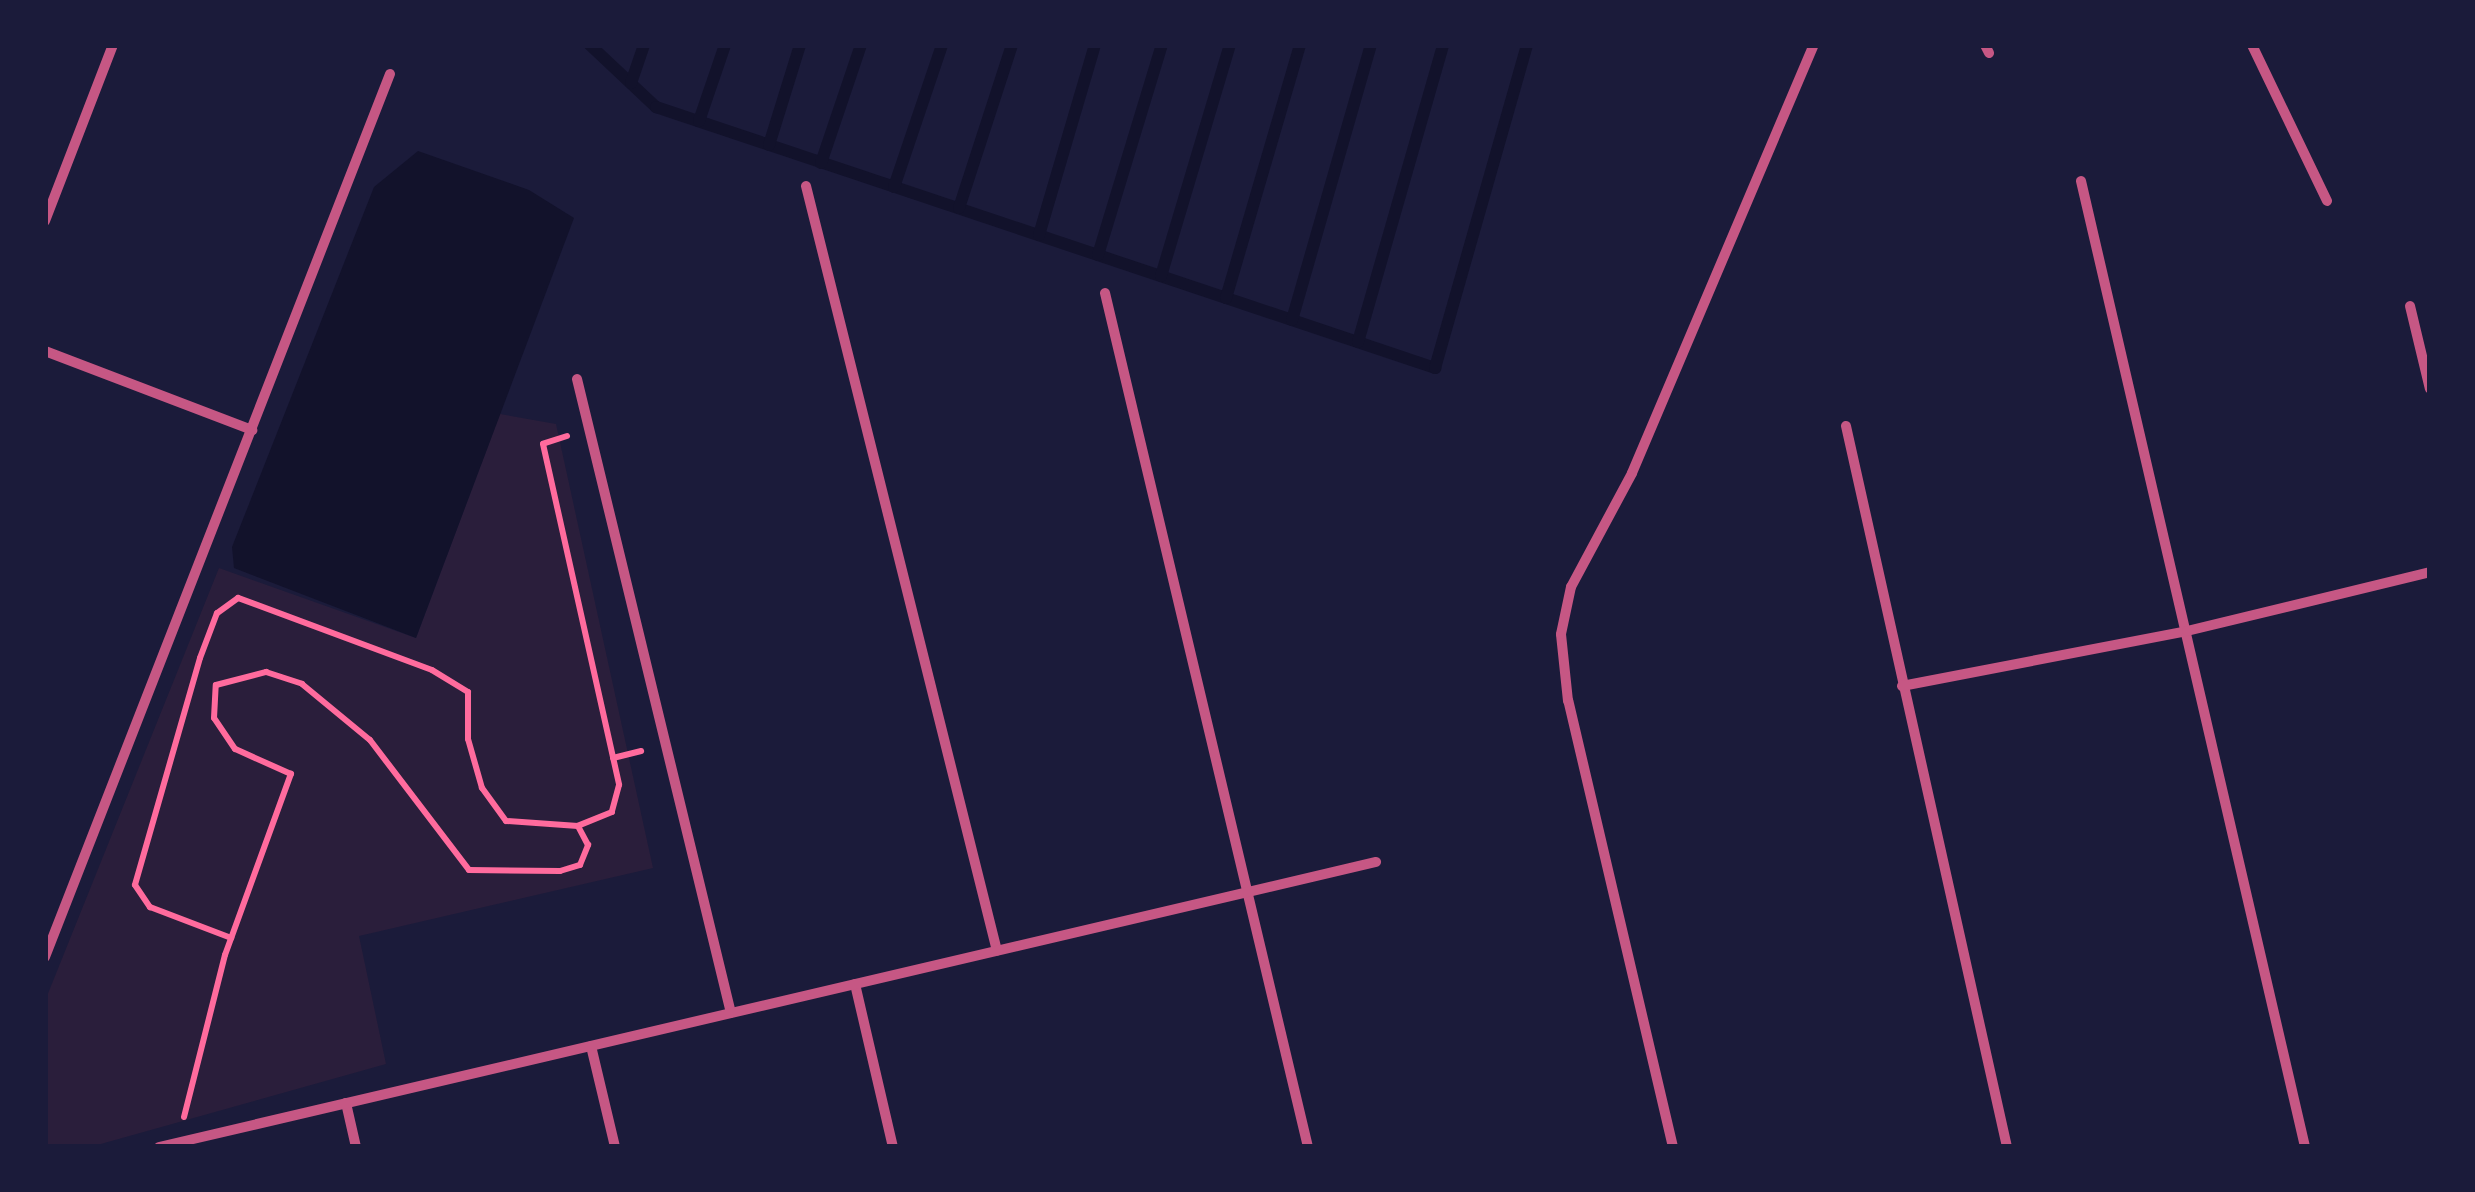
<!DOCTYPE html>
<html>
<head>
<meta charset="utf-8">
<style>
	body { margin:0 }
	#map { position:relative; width:2475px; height:1192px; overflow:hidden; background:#1b1b3a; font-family:"Nunito Sans",sans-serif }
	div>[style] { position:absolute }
	.green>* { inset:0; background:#2a1e3b }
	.water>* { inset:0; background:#12122b }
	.stream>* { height:12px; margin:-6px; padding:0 6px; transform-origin:6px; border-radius:6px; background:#12122b }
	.path>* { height:6px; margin:-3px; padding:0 3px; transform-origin:3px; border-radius:3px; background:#ff6b9d }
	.minor>* { height:10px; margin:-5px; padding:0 5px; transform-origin:5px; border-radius:5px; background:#c65784 }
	span { translate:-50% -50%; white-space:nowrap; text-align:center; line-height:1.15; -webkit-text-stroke:8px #1b1b3a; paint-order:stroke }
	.frame { position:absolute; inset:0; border:48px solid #1b1b3a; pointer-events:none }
</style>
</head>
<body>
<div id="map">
	<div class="green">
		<div style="clip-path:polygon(500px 414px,556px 424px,653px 868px,359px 936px,386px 1064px,90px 1147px,45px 1147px,45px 1001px,219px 568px,416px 638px)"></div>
	</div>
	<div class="water">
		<div style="clip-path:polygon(418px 151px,529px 190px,574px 218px,416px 638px,234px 568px,232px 547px,374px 187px)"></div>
	</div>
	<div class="stream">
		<div style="left:590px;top:45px;width:91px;rotate:43.2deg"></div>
		<div style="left:656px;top:107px;width:822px;rotate:18.52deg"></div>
		<div style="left:1435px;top:368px;width:336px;rotate:-74.1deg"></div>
		<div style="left:631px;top:83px;width:40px;rotate:-71.1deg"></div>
		<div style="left:699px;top:121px;width:80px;rotate:-71.1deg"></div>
		<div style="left:769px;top:145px;width:105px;rotate:-72.8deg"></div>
		<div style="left:821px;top:163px;width:125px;rotate:-71.3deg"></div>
		<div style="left:894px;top:187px;width:150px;rotate:-71.3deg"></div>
		<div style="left:959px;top:208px;width:171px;rotate:-72deg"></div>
		<div style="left:1039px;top:235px;width:198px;rotate:-73.6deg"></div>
		<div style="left:1098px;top:255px;width:220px;rotate:-73.1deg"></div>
		<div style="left:1161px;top:276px;width:241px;rotate:-73.4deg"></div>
		<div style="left:1226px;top:298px;width:264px;rotate:-73.7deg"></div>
		<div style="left:1292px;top:320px;width:286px;rotate:-74deg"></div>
		<div style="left:1358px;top:342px;width:309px;rotate:-74deg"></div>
	</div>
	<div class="path">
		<div style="left:567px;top:436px;width:25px;rotate:162deg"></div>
		<div style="left:543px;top:444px;width:349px;rotate:77.4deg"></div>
		<div style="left:619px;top:785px;width:28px;rotate:105deg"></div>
		<div style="left:612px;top:812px;width:37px;rotate:158deg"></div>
		<div style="left:613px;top:758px;width:29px;rotate:-14deg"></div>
		<div style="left:184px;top:1117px;width:167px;rotate:-75.8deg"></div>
		<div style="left:225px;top:955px;width:193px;rotate:-70deg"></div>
		<div style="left:291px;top:774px;width:61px;rotate:-155.9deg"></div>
		<div style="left:235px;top:749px;width:37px;rotate:-124deg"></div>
		<div style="left:214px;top:718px;width:33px;rotate:-87deg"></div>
		<div style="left:216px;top:685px;width:52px;rotate:-14.6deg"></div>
		<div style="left:266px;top:672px;width:38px;rotate:18deg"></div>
		<div style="left:302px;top:684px;width:88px;rotate:39.5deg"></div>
		<div style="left:370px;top:740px;width:163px;rotate:52.7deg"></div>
		<div style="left:469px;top:870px;width:91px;rotate:0.6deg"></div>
		<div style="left:560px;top:871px;width:21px;rotate:-17deg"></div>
		<div style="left:580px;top:865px;width:22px;rotate:-68deg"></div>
		<div style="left:588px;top:845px;width:21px;rotate:-118deg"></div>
		<div style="left:578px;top:826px;width:72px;rotate:-176deg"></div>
		<div style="left:506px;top:821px;width:41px;rotate:-126deg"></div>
		<div style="left:482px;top:788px;width:51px;rotate:-105.9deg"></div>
		<div style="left:468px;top:739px;width:47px;rotate:-90deg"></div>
		<div style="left:468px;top:692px;width:42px;rotate:-148.6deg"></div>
		<div style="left:432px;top:670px;width:207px;rotate:-159.6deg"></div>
		<div style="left:238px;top:598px;width:26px;rotate:144deg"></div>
		<div style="left:217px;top:613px;width:48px;rotate:110.7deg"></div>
		<div style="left:200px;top:658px;width:236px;rotate:106deg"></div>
		<div style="left:135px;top:885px;width:27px;rotate:56deg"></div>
		<div style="left:150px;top:907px;width:87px;rotate:20.9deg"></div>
	</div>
	<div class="minor">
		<div style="left:1985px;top:45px;width:9px;rotate:63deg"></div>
		<div style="left:2252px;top:45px;width:173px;rotate:64.3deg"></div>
		<div style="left:2081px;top:181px;width:992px;rotate:76.94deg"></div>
		<div style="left:806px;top:186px;width:788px;rotate:75.98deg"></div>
		<div style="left:45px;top:221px;width:189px;rotate:-68.9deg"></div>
		<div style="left:1105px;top:293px;width:878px;rotate:76.63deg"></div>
		<div style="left:2410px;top:306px;width:85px;rotate:76.5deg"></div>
		<div style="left:45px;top:351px;width:222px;rotate:20.9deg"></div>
		<div style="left:577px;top:379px;width:652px;rotate:76.35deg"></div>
		<div style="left:1846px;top:426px;width:739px;rotate:77.41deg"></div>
		<div style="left:1902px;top:686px;width:290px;rotate:-10.9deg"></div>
		<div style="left:2187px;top:631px;width:250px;rotate:-13.6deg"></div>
		<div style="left:45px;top:957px;width:948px;rotate:-68.66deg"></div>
		<div style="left:855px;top:984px;width:167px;rotate:76.9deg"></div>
		<div style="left:591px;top:1046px;width:104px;rotate:76.6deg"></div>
		<div style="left:346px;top:1103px;width:45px;rotate:77.2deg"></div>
		<div style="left:159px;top:1147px;width:1250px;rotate:-13.18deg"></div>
		<div style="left:1673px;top:1147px;width:458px;rotate:-103.2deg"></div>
		<div style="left:1568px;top:701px;width:67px;rotate:-96deg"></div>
		<div style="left:1561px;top:634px;width:48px;rotate:-78deg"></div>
		<div style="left:1571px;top:587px;width:129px;rotate:-61.8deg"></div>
		<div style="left:1632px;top:473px;width:465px;rotate:-67deg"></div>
	</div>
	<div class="frame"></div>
</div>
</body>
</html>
